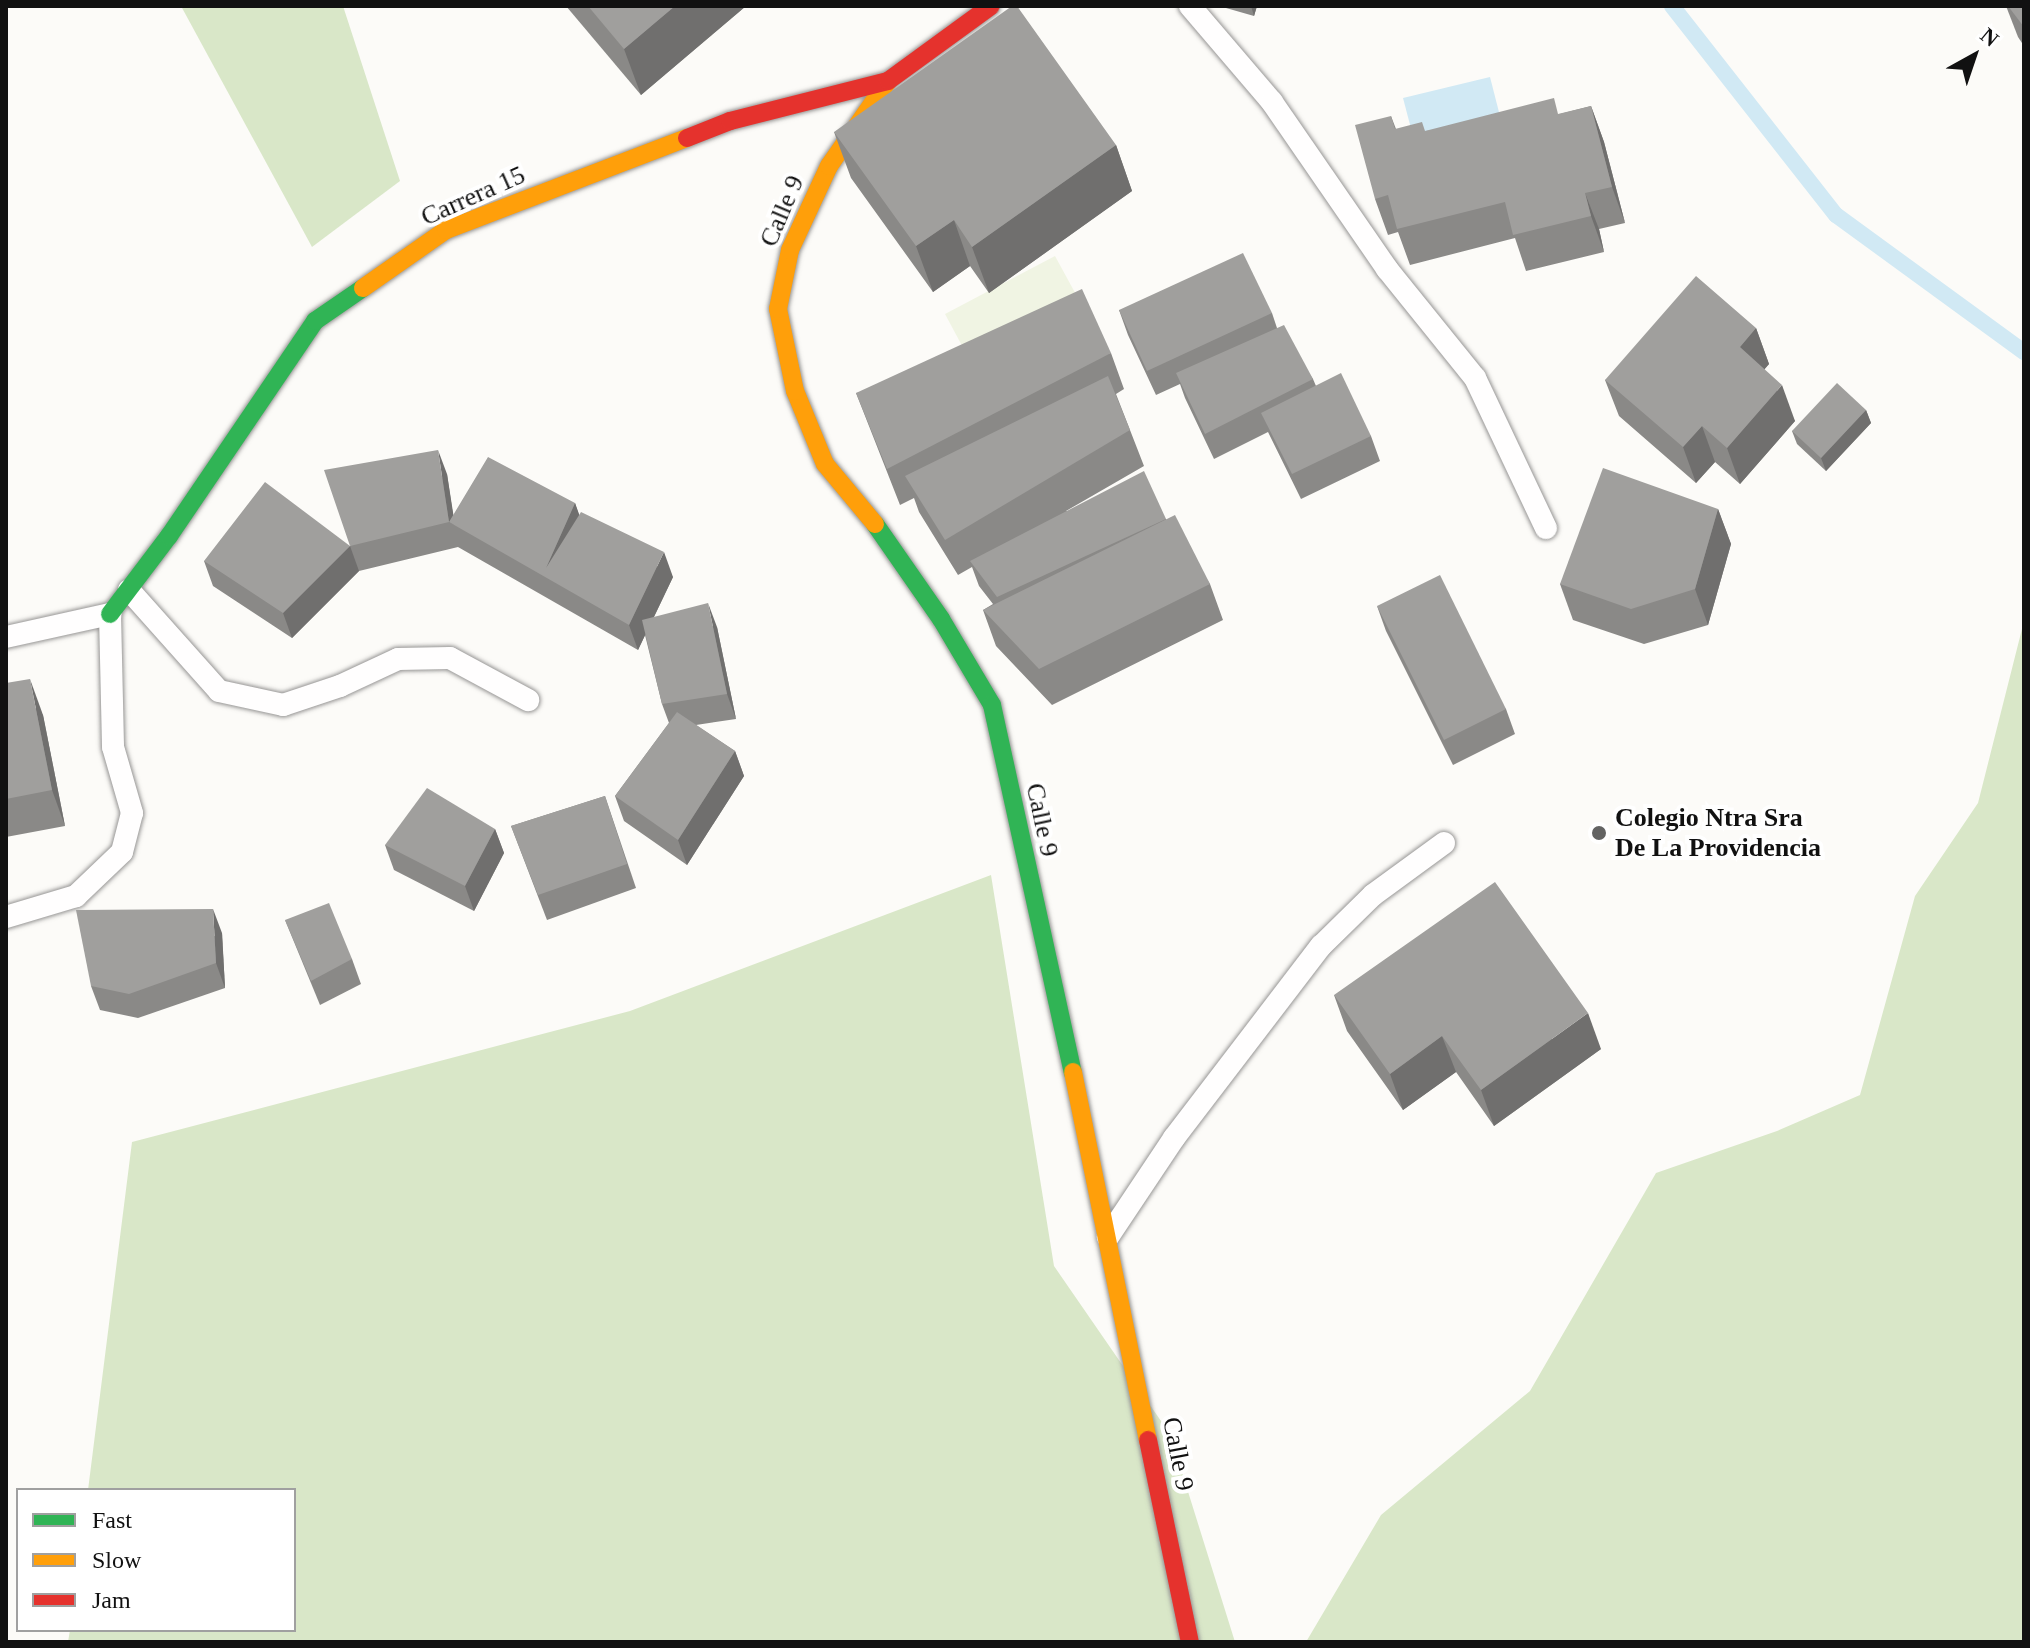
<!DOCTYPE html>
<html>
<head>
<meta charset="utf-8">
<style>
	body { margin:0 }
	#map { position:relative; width:2030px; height:1648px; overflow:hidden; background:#fcfbf8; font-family:"Times New Roman",serif }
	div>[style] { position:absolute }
	.forest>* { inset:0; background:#d9e7c8 }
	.pitch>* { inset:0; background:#f0f4e3 }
	.water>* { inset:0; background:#d1e9f4 }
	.stream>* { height:16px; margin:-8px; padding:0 8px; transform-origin:8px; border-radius:8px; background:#d1e9f4 }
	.roads { filter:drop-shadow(0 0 2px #979695) drop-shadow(0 0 2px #979695) }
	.lane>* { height:22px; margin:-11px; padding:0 11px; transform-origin:11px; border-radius:11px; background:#fffefe }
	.fast>* { height:18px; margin:-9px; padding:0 9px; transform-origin:9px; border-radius:9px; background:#30b455 }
	.slow>* { height:18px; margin:-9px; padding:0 9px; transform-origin:9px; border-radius:9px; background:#ff9f0a }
	.jam>* { height:18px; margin:-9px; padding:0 9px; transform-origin:9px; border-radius:9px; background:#e5322d }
	.wall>* { inset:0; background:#8a8987 }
	.shaded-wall>* { inset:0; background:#706f6e }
	.building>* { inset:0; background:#a09f9d }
	.dots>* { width:22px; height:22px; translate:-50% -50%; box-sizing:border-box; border:4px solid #fff; border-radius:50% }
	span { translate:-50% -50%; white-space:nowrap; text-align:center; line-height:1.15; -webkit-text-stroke:8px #fff; paint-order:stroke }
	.street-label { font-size:26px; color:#111 }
	.poi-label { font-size:26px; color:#111; font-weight:700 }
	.left { translate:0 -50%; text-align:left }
	.frame { position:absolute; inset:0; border:8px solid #111; pointer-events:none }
	.legend { position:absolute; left:16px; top:1488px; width:280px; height:144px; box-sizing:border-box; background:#fff; border:2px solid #a0a0a0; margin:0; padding:10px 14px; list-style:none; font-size:24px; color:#111 }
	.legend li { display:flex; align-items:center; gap:16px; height:40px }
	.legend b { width:40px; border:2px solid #a0a0a0 }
	.north { position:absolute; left:1934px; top:16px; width:80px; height:80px; -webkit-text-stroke:6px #fff; paint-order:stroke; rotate:40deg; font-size:22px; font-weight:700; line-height:32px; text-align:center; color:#111 }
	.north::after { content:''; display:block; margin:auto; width:28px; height:36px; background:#111; clip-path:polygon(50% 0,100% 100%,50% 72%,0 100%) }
</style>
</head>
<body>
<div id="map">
	<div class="forest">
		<div style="clip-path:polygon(181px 6px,343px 6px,400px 181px,312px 247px)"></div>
		<div style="clip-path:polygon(2024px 621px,2024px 1642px,1306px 1642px,1381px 1515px,1530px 1391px,1656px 1173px,1777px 1131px,1860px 1095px,1915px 896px,1978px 803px)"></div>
		<div style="clip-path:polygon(991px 875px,1054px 1266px,1170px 1434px,1235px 1642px,68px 1642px,70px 1630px,294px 1630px,294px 1490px,88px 1490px,132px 1142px,630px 1011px)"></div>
	</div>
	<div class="pitch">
		<div style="clip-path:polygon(1055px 256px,1085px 311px,975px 370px,945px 314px)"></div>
	</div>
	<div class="water">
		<div style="clip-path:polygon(1490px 77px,1501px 120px,1414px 140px,1403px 98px)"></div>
	</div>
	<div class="stream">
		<div style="left:1672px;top:6px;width:266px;rotate:51.9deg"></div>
		<div style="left:1836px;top:215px;width:233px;rotate:36.1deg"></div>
	</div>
	<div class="roads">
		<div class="lane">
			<div style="left:1190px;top:6px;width:126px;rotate:49.5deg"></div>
			<div style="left:1272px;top:102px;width:203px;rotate:55.4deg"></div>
			<div style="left:1387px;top:269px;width:140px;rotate:51.1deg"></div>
			<div style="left:1475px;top:378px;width:166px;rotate:64.7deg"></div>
			<div style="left:129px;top:590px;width:135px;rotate:48.3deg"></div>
			<div style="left:219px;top:691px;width:66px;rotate:12.3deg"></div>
			<div style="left:283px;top:705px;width:60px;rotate:-18.4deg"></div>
			<div style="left:340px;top:686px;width:64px;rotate:-25deg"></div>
			<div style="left:398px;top:659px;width:52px;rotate:-1.1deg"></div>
			<div style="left:450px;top:658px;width:89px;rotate:28.3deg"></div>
			<div style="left:6px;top:637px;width:107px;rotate:-12.5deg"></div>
			<div style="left:110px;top:614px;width:133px;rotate:88.7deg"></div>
			<div style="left:113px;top:747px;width:69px;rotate:73.9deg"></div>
			<div style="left:132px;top:813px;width:40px;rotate:104.4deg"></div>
			<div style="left:122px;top:852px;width:64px;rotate:136.3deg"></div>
			<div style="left:76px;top:896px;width:73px;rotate:163.3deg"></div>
			<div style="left:1108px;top:1237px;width:119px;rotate:-56.3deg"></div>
			<div style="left:1174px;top:1138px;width:242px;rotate:-52.6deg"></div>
			<div style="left:1321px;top:946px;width:73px;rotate:-44.4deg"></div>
			<div style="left:1373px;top:895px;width:88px;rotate:-36.2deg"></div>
		</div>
		<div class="fast">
			<div style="left:875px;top:524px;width:116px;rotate:55.2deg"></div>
			<div style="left:941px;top:619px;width:100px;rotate:59.3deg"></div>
			<div style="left:992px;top:705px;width:376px;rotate:77.6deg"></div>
			<div style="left:110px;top:614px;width:98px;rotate:-52.9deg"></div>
			<div style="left:169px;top:536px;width:260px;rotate:-55.8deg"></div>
			<div style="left:315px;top:321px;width:58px;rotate:-34.5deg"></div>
		</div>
		<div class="slow">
			<div style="left:363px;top:288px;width:101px;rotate:-34.9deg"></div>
			<div style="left:446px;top:230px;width:258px;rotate:-20.9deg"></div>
			<div style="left:875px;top:524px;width:78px;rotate:-129.8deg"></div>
			<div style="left:825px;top:464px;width:79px;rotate:-112.3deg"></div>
			<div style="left:795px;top:391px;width:84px;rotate:-101.7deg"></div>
			<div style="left:778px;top:309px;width:60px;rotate:-78.5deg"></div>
			<div style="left:790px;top:250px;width:93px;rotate:-65.1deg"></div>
			<div style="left:829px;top:166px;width:103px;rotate:-55.2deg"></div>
			<div style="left:1073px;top:1072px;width:376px;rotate:78.5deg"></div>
		</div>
		<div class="jam">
			<div style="left:687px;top:138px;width:46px;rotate:-21.6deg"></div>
			<div style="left:730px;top:121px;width:163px;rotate:-14.2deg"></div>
			<div style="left:888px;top:81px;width:127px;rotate:-36.1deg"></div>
			<div style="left:1148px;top:1440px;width:206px;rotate:78.3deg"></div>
		</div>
	</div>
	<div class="wall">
		<div style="clip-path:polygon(566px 6px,746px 6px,641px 95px)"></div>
		<div style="clip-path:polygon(1219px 6px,1257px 6px,1254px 16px)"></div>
		<div style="clip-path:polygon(2006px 6px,2024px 6px,2024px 46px,2018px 37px)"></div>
		<div style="clip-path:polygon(1591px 106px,1604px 142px,1625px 223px,1599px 229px,1604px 252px,1526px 271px,1515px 238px,1410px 265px,1398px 232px,1388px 235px,1375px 199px,1391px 116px,1396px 129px,1426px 131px,1560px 114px)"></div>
		<div style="clip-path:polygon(834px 132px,1116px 145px,1132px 191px,989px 293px,970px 266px,933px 292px,851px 178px)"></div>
		<div style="clip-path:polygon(1119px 310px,1272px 313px,1277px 328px,1313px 379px,1316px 386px,1371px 436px,1380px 461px,1301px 499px,1268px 432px,1214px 459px,1185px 398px,1180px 384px,1156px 395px,1128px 335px)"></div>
		<div style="clip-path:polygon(1756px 328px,1769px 364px,1764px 369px,1795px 421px,1740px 484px,1715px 462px,1696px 483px,1619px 416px,1605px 380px)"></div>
		<div style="clip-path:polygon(1111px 353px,1124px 389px,1116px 394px,1144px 466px,1066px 511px,1166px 519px,1210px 584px,1223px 620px,1052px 705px,996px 646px,983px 610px,993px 604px,979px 586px,972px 567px,958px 575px,919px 512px,914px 498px,900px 505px,856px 393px)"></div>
		<div style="clip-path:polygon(1866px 410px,1871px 423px,1826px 471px,1797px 444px,1792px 431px)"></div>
		<div style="clip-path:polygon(447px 474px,453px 515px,575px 503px,579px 515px,673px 577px,654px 617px,717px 627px,736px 719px,696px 725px,735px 751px,744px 776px,687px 865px,624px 821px,615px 796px,669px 723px,662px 704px,645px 635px,638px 650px,458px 547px,359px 571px,292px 638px,213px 586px,204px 561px,350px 546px)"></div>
		<div style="clip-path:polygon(1718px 509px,1731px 544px,1708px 625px,1644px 644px,1573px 620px,1560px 584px)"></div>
		<div style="clip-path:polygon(1377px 606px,1506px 709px,1515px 734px,1453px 765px,1386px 631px)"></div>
		<div style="clip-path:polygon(6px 683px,43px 715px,65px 826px,6px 837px)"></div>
		<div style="clip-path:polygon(605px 796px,636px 888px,547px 920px,511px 826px)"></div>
		<div style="clip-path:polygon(495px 829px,504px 853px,474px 911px,394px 870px,385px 845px)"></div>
		<div style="clip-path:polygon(285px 920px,352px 959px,361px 984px,320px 1005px)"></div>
		<div style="clip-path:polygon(222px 933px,225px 988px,138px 1018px,100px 1010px,91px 986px)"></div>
		<div style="clip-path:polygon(1334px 995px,1601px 1049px,1494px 1126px,1456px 1072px,1403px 1110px,1347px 1031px)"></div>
	</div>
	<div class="shaded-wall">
		<div style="clip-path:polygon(675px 6px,746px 6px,641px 95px,624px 49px)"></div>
		<div style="clip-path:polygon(1251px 6px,1257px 6px,1254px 16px)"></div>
		<div style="clip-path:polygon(1591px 106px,1604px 142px,1625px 223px,1612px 187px)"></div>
		<div style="clip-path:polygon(1116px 145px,1132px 191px,989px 293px,972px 247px)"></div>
		<div style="clip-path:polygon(1585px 193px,1599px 229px,1604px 252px,1591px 216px)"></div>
		<div style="clip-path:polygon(954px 220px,970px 266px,933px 292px,916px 246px)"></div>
		<div style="clip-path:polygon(1756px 328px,1769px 364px,1753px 383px,1740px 347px)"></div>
		<div style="clip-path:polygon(1782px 385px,1795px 421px,1740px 484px,1727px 448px)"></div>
		<div style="clip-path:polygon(1866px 410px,1871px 423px,1826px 471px,1821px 458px)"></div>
		<div style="clip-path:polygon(1702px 426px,1715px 462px,1696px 483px,1683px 447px)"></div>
		<div style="clip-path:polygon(438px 450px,447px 474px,455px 525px,449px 522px)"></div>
		<div style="clip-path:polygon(575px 503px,584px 528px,546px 568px)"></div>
		<div style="clip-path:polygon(1718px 509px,1731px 544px,1708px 625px,1695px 589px)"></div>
		<div style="clip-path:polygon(350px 546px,359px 571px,292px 638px,283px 613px)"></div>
		<div style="clip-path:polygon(664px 552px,673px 577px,638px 650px,629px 625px)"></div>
		<div style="clip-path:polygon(708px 603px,717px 627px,736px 719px,727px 694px)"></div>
		<div style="clip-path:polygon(30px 679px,43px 715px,65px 826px,52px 790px)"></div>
		<div style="clip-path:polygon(735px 751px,744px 776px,687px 865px,678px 840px)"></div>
		<div style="clip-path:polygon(495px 829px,504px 853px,474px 911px,465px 886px)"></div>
		<div style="clip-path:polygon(213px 909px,222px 933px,225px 988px,216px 963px)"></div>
		<div style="clip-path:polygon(1588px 1013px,1601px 1049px,1494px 1126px,1481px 1090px)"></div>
		<div style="clip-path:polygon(1442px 1036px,1456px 1072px,1403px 1110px,1390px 1074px)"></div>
	</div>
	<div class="building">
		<div style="clip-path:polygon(588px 6px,675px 6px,624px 49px)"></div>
		<div style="clip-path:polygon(1012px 6px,1017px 6px,1116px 145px,972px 247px,954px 220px,916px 246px,834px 132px)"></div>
		<div style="clip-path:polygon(2008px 6px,2024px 6px,2024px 27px)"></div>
		<div style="clip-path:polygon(1554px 98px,1558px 114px,1591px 106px,1612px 187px,1585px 193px,1591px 216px,1513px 235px,1505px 202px,1397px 229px,1388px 195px,1375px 199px,1355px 125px,1391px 116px,1395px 129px,1422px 122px,1425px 131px)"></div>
		<div style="clip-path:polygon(1243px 253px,1272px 313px,1147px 371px,1119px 310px)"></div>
		<div style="clip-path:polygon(1696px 276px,1756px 328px,1740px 347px,1782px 385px,1727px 448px,1702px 426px,1683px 447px,1605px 380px)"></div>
		<div style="clip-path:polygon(1082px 289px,1111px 353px,887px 469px,856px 393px)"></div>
		<div style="clip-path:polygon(1284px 325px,1313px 379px,1205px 434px,1176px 373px)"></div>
		<div style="clip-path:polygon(1341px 373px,1371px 436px,1292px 474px,1261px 413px)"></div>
		<div style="clip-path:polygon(1108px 376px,1130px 430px,945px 540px,905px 476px)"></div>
		<div style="clip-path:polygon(1837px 383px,1866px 410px,1821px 458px,1792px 431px)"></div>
		<div style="clip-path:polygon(438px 450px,449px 522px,488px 457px,575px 503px,546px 568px,581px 512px,664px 552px,629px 625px,449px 522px,350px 546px,283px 613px,204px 561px,265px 482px,350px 546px,324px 470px)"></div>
		<div style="clip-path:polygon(1603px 468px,1718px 509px,1695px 589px,1631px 609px,1560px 584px)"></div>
		<div style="clip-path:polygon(1144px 471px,1166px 519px,997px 597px,970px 561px)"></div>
		<div style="clip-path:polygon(1175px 515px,1210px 584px,1039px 669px,983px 610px)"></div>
		<div style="clip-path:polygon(1440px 575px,1506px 709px,1444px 740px,1377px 606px)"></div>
		<div style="clip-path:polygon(708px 603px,727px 694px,662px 704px,642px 620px)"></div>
		<div style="clip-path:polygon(30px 679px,52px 790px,6px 799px,6px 683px)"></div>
		<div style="clip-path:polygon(677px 712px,735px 751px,678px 840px,615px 796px)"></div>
		<div style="clip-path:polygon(427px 788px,495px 829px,465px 886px,385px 845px)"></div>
		<div style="clip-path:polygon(605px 796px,627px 864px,538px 895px,511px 826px)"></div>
		<div style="clip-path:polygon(1495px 882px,1588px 1013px,1481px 1090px,1442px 1036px,1390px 1074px,1334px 995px)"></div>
		<div style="clip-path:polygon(329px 903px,352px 959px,311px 981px,285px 920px)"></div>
		<div style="clip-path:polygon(213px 909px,216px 963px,129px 994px,91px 986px,76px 910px)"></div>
	</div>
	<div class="dots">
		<div style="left:1599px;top:833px;background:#636362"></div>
	</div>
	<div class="street-label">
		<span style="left:473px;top:196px;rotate:-24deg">Carrera 15</span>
		<span style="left:782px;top:211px;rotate:-67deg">Calle 9</span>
		<span style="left:1042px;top:820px;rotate:78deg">Calle 9</span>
		<span style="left:1178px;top:1454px;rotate:79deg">Calle 9</span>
	</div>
	<div class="poi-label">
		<span class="left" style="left:1615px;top:833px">Colegio Ntra Sra<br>De La Providencia</span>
	</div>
	<div class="frame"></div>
	<ul class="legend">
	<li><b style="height:10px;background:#30b455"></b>Fast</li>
	<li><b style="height:10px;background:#ff9f0a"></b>Slow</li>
	<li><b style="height:10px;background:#e5322d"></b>Jam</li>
	</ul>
	<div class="north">N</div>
</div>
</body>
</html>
